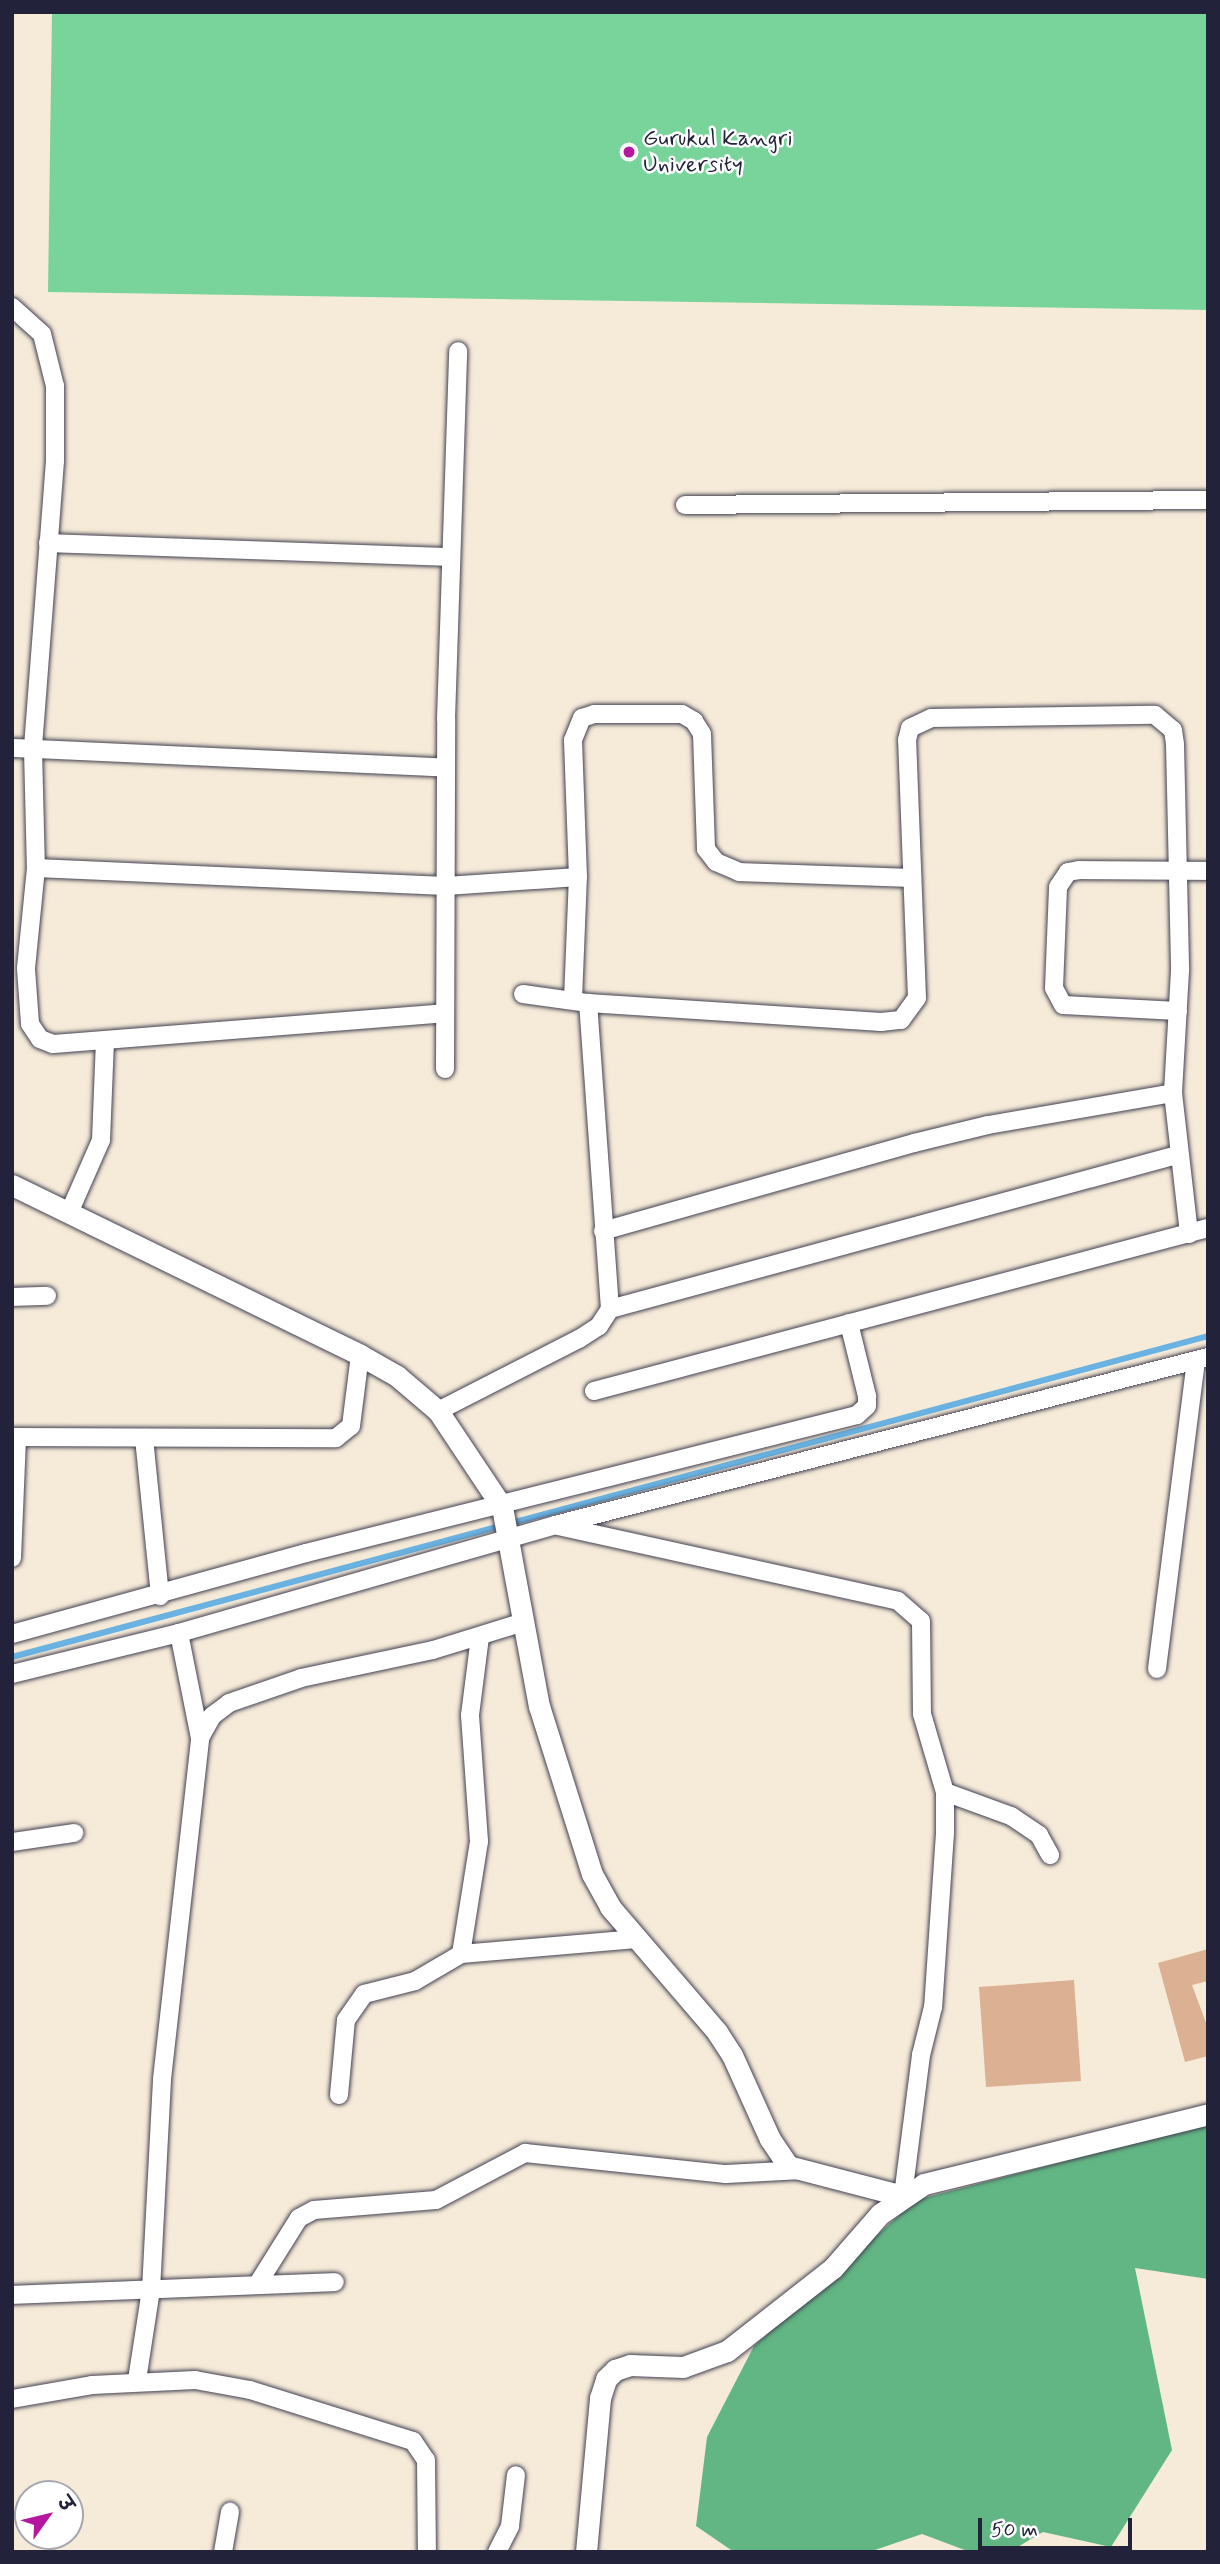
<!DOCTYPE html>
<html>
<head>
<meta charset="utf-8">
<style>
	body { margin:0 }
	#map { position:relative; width:1220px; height:2564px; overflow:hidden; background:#f6ebd8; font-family:Mynerve,"Playpen Sans Deva",sans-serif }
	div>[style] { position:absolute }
	.green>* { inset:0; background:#79d49b }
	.forest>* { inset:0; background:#62b683 }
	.stream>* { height:6px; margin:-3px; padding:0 3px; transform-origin:3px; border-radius:3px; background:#69b2e1 }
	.building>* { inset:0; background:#dcb093 }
	.roads { filter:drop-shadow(0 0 2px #424053) drop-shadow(0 0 2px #424053) }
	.minor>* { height:18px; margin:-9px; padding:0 9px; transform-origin:9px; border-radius:9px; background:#fff }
	.tertiary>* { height:21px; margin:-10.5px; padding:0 10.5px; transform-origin:10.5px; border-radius:10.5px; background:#fff }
	.dots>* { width:19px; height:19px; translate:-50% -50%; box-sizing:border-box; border:4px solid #fff; border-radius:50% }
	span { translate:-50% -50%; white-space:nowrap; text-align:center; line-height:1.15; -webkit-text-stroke:5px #fff; paint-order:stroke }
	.poi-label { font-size:23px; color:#22223b }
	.left { translate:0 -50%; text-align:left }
	.frame { position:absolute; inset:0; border:14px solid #22223b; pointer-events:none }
	.north { position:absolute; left:14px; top:2480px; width:70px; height:70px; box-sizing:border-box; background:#fff; border:2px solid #a7a7b1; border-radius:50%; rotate:56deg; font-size:19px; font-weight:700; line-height:28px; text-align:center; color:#22223b }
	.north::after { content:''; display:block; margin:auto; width:24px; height:32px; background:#b5179e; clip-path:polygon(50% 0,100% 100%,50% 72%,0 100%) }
	.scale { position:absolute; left:978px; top:2518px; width:154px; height:32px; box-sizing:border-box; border:4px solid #22223b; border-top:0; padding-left:9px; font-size:21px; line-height:24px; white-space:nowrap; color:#22223b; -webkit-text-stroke:5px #fff; paint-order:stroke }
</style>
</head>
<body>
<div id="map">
	<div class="green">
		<div style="clip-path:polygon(52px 12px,1208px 12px,1208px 310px,48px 292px)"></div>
	</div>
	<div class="forest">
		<div style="clip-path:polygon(1208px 2124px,1208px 2279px,1135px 2268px,1172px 2450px,1111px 2547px,1043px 2532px,1009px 2552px,970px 2552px,922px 2534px,869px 2552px,734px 2552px,696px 2526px,707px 2437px,754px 2346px,916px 2200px)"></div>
	</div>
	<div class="stream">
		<div style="left:12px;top:1657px;width:1238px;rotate:-15.02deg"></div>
	</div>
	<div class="building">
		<div style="clip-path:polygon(1208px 1949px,1208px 1981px,1192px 1985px,1208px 2028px,1208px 2056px,1185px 2062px,1158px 1963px)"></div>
		<div style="clip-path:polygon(1074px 1980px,1081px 2081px,986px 2087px,979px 1987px)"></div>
	</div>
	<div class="roads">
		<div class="minor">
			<div style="left:12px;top:307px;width:40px;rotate:42deg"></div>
			<div style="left:42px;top:334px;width:54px;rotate:76deg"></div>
			<div style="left:55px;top:386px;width:75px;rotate:90deg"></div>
			<div style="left:55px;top:461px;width:289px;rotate:94.4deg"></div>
			<div style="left:33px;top:749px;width:119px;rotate:88.6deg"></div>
			<div style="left:36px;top:868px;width:101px;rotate:95.7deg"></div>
			<div style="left:26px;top:969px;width:55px;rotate:85.8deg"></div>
			<div style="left:30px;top:1024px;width:18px;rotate:56deg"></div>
			<div style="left:40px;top:1039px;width:14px;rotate:21deg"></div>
			<div style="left:53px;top:1044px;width:393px;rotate:-4.5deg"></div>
			<div style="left:685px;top:505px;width:523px;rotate:-0.55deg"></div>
			<div style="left:48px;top:543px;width:403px;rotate:2deg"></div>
			<div style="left:12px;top:748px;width:434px;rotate:2.6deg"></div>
			<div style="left:36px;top:868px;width:410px;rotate:2.5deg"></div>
			<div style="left:446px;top:886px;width:132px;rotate:-3.9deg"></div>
			<div style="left:523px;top:994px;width:66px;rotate:7.9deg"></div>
			<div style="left:588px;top:1003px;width:294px;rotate:3.7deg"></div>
			<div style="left:881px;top:1022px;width:20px;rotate:-6deg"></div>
			<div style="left:901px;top:1020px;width:27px;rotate:-54deg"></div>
			<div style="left:917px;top:998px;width:258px;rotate:-92.2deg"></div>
			<div style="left:907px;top:740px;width:12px;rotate:-76deg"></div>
			<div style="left:910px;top:728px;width:23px;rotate:-25deg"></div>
			<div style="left:931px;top:718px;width:224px;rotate:-0.8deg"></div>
			<div style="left:1155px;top:715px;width:23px;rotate:40deg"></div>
			<div style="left:1173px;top:730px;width:14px;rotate:82deg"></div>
			<div style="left:1175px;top:744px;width:227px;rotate:88.7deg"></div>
			<div style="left:1180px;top:971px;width:122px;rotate:93.3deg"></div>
			<div style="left:1173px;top:1093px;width:142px;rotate:83.5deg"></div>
			<div style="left:573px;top:1000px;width:123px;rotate:-87.7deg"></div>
			<div style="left:578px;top:877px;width:137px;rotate:-92.1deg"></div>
			<div style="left:573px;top:740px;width:24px;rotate:-68deg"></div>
			<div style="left:582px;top:718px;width:13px;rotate:-18deg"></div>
			<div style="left:594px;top:714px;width:88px"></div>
			<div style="left:682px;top:714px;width:14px;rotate:30deg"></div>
			<div style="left:694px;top:721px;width:15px;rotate:58deg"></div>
			<div style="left:702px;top:734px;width:115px;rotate:88deg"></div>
			<div style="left:706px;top:849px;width:16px;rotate:52deg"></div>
			<div style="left:716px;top:862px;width:25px;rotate:23deg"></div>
			<div style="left:739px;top:872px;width:172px;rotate:2deg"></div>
			<div style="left:1178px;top:1011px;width:115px;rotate:-177deg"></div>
			<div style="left:1063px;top:1005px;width:19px;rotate:-118deg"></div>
			<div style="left:1054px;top:988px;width:101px;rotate:-87.7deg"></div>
			<div style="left:1058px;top:887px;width:18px;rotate:-56deg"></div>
			<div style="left:1068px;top:872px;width:11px;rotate:-10deg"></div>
			<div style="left:1079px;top:870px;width:129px;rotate:0.4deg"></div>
			<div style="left:445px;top:1069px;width:350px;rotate:-89.8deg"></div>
			<div style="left:446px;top:719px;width:368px;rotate:-88.1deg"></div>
			<div style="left:69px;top:1213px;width:80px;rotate:-66.3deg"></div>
			<div style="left:101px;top:1140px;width:98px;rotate:-87.7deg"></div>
			<div style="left:603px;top:1231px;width:323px;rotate:-15.8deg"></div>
			<div style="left:914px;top:1143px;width:76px;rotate:-13.7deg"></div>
			<div style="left:988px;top:1125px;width:188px;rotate:-9.8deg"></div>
			<div style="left:12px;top:1297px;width:35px;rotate:-2deg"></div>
			<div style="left:610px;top:1309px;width:588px;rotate:-15.2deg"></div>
			<div style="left:594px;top:1391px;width:635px;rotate:-14.87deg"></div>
			<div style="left:438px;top:1411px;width:158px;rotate:-27.1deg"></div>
			<div style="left:579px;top:1339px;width:24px;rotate:-33deg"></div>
			<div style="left:599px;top:1326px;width:20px;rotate:-57deg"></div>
			<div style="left:610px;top:1309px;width:307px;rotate:-94.1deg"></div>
			<div style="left:12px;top:1437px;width:324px;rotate:0.2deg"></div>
			<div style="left:336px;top:1438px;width:19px;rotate:-39deg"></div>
			<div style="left:351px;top:1426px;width:72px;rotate:-82.8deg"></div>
			<div style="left:144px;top:1438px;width:159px;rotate:84.2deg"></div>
			<div style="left:558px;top:1526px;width:348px;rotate:12.4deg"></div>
			<div style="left:898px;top:1601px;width:30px;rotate:41deg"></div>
			<div style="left:921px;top:1621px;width:93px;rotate:89.4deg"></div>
			<div style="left:922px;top:1714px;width:81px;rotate:73.6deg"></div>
			<div style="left:945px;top:1792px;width:41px;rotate:90deg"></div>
			<div style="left:945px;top:1833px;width:174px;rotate:93.9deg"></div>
			<div style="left:933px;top:2007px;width:49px;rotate:104deg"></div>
			<div style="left:921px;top:2055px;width:142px;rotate:97.3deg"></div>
			<div style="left:12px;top:1558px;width:121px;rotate:-87.6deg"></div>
			<div style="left:179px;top:1633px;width:107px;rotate:78.7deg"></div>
			<div style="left:12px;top:1634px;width:305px;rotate:-15.4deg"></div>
			<div style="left:306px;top:1553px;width:568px;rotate:-14.06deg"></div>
			<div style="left:857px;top:1415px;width:13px;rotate:-42deg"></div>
			<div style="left:867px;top:1406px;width:10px;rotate:-90deg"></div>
			<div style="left:867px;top:1396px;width:75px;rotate:-103.9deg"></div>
			<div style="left:1157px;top:1669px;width:311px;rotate:-82.8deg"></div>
			<div style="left:12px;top:1674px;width:172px;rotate:-13.8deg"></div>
			<div style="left:179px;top:1633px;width:391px;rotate:-16deg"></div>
			<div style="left:555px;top:1525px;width:674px;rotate:-14.43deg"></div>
			<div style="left:945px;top:1792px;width:70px;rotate:20deg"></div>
			<div style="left:1011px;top:1816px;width:34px;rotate:34deg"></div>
			<div style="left:1039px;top:1835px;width:23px;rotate:61deg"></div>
			<div style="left:12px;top:1842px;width:63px;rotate:-8.3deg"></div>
			<div style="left:461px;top:1954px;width:114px;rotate:-80.9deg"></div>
			<div style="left:479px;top:1841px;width:126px;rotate:-94.1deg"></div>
			<div style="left:470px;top:1715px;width:79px;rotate:-82.7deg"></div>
			<div style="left:339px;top:2095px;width:75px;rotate:-84.7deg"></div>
			<div style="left:346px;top:2020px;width:32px;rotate:-55deg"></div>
			<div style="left:364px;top:1994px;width:53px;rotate:-14.3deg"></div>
			<div style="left:415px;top:1981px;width:53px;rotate:-30.4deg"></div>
			<div style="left:461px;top:1954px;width:176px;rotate:-4.9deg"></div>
			<div style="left:257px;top:2285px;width:79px;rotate:-57.9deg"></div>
			<div style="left:299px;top:2218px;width:17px;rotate:-28deg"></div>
			<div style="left:314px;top:2210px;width:122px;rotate:-4.7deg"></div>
			<div style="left:436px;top:2200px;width:101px;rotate:-27.8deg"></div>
			<div style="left:525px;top:2153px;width:202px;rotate:6deg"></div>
			<div style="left:726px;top:2174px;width:76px;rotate:-3deg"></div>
			<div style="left:12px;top:2295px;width:323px;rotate:-2.3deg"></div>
			<div style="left:137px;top:2380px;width:91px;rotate:-81.2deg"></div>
			<div style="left:151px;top:2290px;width:211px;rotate:-87deg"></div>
			<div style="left:162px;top:2079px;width:343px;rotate:-83.6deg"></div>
			<div style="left:200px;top:1738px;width:25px;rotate:-61deg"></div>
			<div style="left:212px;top:1716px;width:21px;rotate:-37deg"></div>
			<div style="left:229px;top:1703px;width:76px;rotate:-19.1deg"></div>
			<div style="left:301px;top:1678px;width:135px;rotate:-12deg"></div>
			<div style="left:433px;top:1650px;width:92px;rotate:-17.1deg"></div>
			<div style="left:12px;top:2399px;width:81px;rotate:-9.9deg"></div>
			<div style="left:92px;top:2385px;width:103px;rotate:-2.8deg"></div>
			<div style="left:195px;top:2380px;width:56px;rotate:10.3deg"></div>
			<div style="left:250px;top:2390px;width:171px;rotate:17.4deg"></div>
			<div style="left:413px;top:2441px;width:23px;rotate:56deg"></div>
			<div style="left:426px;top:2460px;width:92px;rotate:89.4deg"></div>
			<div style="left:223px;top:2552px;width:41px;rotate:-80.1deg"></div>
			<div style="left:497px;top:2552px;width:29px;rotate:-63deg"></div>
			<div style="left:510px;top:2526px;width:51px;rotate:-83.3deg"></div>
		</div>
		<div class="tertiary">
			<div style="left:12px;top:1185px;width:387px;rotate:26deg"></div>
			<div style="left:360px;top:1355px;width:43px;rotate:29.6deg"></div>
			<div style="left:397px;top:1376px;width:54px;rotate:40.5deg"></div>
			<div style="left:438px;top:1411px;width:115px;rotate:56.3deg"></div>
			<div style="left:502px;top:1507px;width:202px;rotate:79.5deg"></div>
			<div style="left:539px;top:1706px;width:176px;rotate:72.5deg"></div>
			<div style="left:592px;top:1874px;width:38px;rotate:61deg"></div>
			<div style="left:610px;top:1907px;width:165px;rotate:49.4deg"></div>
			<div style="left:717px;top:2032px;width:27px;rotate:57deg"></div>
			<div style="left:732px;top:2055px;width:92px;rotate:65.7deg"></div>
			<div style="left:770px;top:2139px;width:32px;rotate:56deg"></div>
			<div style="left:788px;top:2166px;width:119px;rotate:14.6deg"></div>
			<div style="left:586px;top:2552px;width:155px;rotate:-84.8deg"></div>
			<div style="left:600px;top:2398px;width:20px;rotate:-72deg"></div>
			<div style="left:606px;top:2379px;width:13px;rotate:-45deg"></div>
			<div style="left:615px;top:2370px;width:16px;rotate:-18deg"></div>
			<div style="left:630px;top:2365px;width:53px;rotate:2.2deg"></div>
			<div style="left:683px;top:2367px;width:47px;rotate:-20deg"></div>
			<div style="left:727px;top:2351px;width:135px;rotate:-38.1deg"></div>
			<div style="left:833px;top:2268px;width:72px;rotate:-49deg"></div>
			<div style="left:880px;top:2214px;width:53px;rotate:-34.3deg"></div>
			<div style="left:924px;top:2184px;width:292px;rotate:-13.8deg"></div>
		</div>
	</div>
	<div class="dots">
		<div style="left:629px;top:152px;background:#b5179e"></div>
	</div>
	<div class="poi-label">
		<span class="left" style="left:643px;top:152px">Gurukul Kangri<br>University</span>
	</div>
	<div class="frame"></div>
	<div class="north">उ</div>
	<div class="scale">50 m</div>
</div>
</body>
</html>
